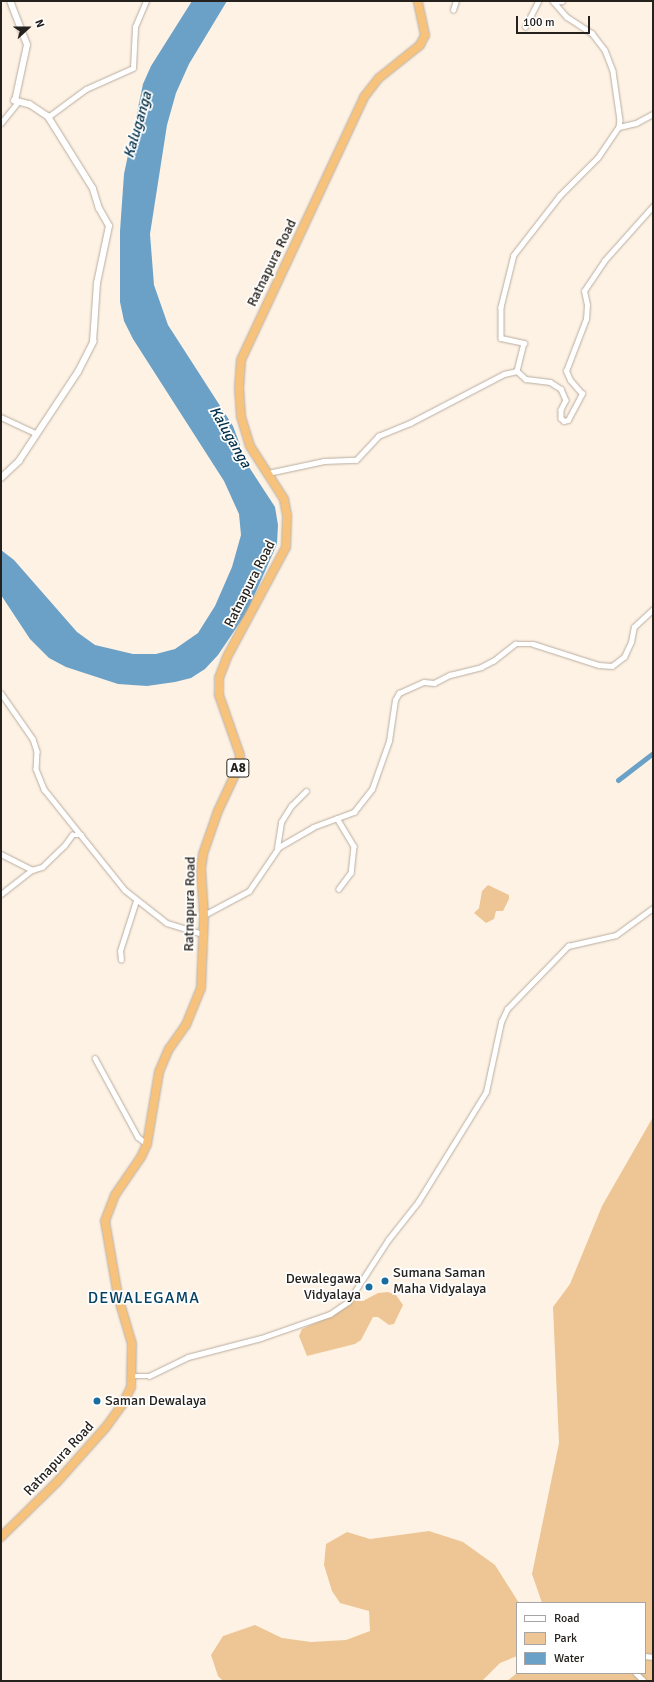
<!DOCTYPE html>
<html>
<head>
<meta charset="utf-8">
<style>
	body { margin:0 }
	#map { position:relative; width:654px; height:1682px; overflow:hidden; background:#fef2e4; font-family:Signika,sans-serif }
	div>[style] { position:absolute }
	.green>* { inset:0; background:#eec695 }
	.water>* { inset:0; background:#6ba1c7 }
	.canal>* { height:5px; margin:-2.5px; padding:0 2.5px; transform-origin:2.5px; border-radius:2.5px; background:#6ba1c7 }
	.roads { filter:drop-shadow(0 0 1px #b8ada0) drop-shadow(0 0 1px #b8ada0) }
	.minor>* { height:4.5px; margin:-2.25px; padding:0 2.25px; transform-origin:2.25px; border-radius:2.25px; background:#fff }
	.tertiary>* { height:5.5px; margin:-2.75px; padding:0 2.75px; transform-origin:2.75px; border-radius:2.75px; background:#fff }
	.trunk>* { height:8px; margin:-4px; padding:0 4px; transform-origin:4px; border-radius:4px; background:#f6c27c }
	.dots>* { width:11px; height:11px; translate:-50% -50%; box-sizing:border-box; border:2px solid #fff; border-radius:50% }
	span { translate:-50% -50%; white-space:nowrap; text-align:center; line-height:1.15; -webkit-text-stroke:3.5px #fff; paint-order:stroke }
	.shield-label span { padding:1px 3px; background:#fff; border:1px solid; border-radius:3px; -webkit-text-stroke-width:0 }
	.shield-label { font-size:13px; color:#25211c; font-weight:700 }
	.street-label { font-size:14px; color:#25211c }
	.poi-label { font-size:14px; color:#25211c }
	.left { translate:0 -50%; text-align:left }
	.right { translate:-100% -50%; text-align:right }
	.water-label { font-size:15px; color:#03304a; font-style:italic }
	.quarter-label { font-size:16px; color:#054162; letter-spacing:1px }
	.frame { position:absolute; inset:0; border:2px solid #25211c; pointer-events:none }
	.legend { position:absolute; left:516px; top:1602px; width:130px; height:72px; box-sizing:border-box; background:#fff; border:1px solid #a8a6a4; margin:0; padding:5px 7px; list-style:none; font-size:12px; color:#25211c }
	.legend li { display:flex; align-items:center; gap:8px; height:20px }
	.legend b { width:20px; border:1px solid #a8a6a4 }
	.north { position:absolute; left:8px; top:8px; width:40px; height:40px; -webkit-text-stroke:3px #fff; paint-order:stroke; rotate:69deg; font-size:11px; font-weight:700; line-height:16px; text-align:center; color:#25211c }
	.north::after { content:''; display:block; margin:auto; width:14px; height:18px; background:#25211c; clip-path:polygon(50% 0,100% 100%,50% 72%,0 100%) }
	.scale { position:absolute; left:516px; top:16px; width:74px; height:18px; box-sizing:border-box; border:2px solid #25211c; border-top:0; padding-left:5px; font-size:12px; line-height:14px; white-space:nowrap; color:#25211c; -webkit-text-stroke:3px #fff; paint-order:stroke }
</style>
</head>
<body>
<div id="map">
	<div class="green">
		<div style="clip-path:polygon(488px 885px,509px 895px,509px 899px,503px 911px,496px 911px,494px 919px,486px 923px,474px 913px,479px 908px,482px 891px)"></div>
		<div style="clip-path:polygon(653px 1117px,653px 1681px,507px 1681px,517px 1673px,645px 1673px,645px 1603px,542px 1603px,532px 1574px,559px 1443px,553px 1307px,570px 1284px,602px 1206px)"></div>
		<div style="clip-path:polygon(388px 1292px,396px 1295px,403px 1305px,394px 1324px,389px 1325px,378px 1317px,373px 1317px,361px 1340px,355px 1344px,307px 1356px,299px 1336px,302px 1329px,335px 1314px,355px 1300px,363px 1301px,378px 1293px)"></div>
		<div style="clip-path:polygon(429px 1531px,463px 1542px,495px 1565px,519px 1603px,517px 1603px,517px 1656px,500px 1663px,482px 1681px,223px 1681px,218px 1676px,211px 1655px,223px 1636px,255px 1625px,282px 1638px,311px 1642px,346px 1640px,370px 1631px,369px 1611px,340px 1603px,332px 1591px,324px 1565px,326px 1544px,347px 1532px,370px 1539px)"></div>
	</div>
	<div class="water">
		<div style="clip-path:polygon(192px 1px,227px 1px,189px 64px,176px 93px,167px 125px,150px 234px,154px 285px,168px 325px,233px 426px,247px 464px,275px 507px,278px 525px,277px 544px,247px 612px,218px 655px,205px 669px,191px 678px,175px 682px,147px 686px,118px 684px,66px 667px,49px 658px,30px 639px,1px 595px,1px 550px,14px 560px,77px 632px,95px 645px,133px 654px,156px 654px,175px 649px,198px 633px,215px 606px,232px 567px,241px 535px,239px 514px,224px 481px,133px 339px,124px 321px,120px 302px,120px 231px,124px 174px,143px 84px,151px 66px)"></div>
	</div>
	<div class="canal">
		<div style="left:618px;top:780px;width:44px;rotate:-37.6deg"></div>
	</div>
	<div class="roads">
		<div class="minor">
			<div style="left:553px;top:1px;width:21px;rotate:49deg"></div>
			<div style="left:567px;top:17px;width:30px;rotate:33deg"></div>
			<div style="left:592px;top:33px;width:21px;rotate:53deg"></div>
			<div style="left:605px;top:50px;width:22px;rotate:69deg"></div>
			<div style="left:613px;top:71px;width:49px;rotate:81.9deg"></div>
			<div style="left:620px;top:120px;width:7px;rotate:98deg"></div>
			<div style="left:619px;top:127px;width:37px;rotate:124deg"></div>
			<div style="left:598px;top:158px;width:54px;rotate:135deg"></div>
			<div style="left:560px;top:196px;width:75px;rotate:127.9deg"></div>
			<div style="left:514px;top:255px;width:54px;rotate:104deg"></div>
			<div style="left:501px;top:307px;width:31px;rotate:90deg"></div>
			<div style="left:501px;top:338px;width:24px;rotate:12deg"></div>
			<div style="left:524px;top:343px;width:29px;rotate:104deg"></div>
			<div style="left:517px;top:371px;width:12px;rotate:42deg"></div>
			<div style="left:526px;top:379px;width:24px;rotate:7deg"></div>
			<div style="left:550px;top:382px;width:13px;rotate:32deg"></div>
			<div style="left:561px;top:389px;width:12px;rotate:66deg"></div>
			<div style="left:566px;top:400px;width:11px;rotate:117deg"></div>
			<div style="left:561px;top:410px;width:8px;rotate:90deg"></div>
			<div style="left:561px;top:418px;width:4px;rotate:45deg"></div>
			<div style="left:564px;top:421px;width:4px;rotate:-14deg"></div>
			<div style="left:568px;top:420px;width:30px;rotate:-62deg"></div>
			<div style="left:582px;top:394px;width:18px;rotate:-131deg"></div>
			<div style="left:570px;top:380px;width:10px;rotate:-114deg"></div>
			<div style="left:566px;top:371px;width:56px;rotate:-69deg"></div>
			<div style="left:586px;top:319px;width:14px;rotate:-86deg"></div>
			<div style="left:587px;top:305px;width:14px;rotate:-102deg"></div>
			<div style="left:584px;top:291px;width:36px;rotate:-56deg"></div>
			<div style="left:604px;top:261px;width:74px;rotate:-48.3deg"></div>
			<div style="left:554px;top:2px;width:8px;rotate:-7deg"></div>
			<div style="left:453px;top:10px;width:9px;rotate:-72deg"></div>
			<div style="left:525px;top:27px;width:29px;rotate:-63deg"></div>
			<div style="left:48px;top:117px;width:47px;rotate:-36.4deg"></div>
			<div style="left:86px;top:89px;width:51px;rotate:-24.1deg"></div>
			<div style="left:133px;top:68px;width:41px;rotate:-87.2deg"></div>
			<div style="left:135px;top:27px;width:28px;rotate:-67deg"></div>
			<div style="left:1px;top:123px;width:27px;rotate:-51deg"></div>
			<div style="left:619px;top:127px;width:17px;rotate:-13deg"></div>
			<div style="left:636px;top:123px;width:19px;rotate:-28deg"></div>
			<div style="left:1px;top:417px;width:38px;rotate:25deg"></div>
			<div style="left:268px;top:473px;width:57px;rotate:-12.1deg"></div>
			<div style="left:324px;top:461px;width:32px;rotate:-2deg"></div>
			<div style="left:356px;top:460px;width:33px;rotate:-47deg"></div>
			<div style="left:378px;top:436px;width:35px;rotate:-22deg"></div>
			<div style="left:410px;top:423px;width:106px;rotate:-27.5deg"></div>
			<div style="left:504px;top:374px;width:13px;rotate:-13deg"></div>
			<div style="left:1px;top:693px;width:56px;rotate:55.2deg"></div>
			<div style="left:33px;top:739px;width:13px;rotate:72deg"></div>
			<div style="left:37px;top:751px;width:18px;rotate:93deg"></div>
			<div style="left:36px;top:769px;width:22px;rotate:68deg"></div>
			<div style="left:44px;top:789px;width:129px;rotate:51.3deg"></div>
			<div style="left:125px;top:890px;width:53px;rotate:38.2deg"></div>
			<div style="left:167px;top:923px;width:39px;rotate:17deg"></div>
			<div style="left:337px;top:818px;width:33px;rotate:59deg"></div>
			<div style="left:354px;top:846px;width:27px;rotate:96deg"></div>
			<div style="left:351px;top:873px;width:20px;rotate:127deg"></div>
			<div style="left:277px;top:848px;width:26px;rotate:-81deg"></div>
			<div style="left:281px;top:822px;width:19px;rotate:-58deg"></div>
			<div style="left:291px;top:806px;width:21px;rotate:-45deg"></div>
			<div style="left:1px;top:854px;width:35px;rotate:27deg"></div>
			<div style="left:1px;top:894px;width:39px;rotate:-38deg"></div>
			<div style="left:32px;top:870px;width:10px;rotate:-17deg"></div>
			<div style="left:42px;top:867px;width:30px;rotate:-44deg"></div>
			<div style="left:64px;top:846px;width:14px;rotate:-54deg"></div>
			<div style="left:72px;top:835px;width:10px"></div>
			<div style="left:204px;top:915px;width:51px;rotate:-28.1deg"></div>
			<div style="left:249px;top:891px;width:53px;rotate:-55.7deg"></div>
			<div style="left:279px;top:847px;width:39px;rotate:-30deg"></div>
			<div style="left:313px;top:827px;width:44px;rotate:-20.1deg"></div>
			<div style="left:354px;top:812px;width:29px;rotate:-52deg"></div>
			<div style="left:372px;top:789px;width:51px;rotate:-70.5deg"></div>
			<div style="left:389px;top:741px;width:41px;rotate:-81.7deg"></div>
			<div style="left:395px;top:700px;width:8px;rotate:-60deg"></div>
			<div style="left:399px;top:693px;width:27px;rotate:-24deg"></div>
			<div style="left:424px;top:682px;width:10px;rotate:6deg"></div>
			<div style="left:434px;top:683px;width:18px;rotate:-27deg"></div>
			<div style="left:450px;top:675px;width:32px;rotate:-14deg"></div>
			<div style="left:481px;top:667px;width:13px;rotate:-27deg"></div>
			<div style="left:493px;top:661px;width:28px;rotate:-38deg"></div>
			<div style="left:515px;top:644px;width:18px"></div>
			<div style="left:533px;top:644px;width:69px;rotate:17.7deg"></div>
			<div style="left:599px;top:665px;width:13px;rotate:4deg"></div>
			<div style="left:612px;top:666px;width:15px;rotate:-37deg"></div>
			<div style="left:624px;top:657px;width:17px;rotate:-65deg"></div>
			<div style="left:631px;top:642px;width:15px;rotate:-79deg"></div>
			<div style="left:634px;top:627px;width:26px;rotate:-43deg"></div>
			<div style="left:121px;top:960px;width:9px;rotate:-96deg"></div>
			<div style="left:120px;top:951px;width:52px;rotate:-72.3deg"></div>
			<div style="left:95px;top:1058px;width:90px;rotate:61.4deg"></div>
			<div style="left:138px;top:1137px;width:11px;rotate:38deg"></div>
			<div style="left:133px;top:1376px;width:16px"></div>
			<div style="left:149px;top:1376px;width:43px;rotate:-26deg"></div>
			<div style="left:188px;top:1357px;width:75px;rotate:-14.6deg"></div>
			<div style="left:261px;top:1338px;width:73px;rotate:-19.2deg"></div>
			<div style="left:330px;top:1314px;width:22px;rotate:-34deg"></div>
			<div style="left:348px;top:1302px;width:74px;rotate:-57.2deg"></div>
			<div style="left:388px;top:1240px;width:48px;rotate:-51.7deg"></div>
			<div style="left:418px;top:1202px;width:129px;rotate:-58.3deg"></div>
			<div style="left:486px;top:1092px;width:72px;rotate:-77.9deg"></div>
			<div style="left:501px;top:1022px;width:14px;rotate:-65deg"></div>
			<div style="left:507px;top:1009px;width:88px;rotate:-45.9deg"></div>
			<div style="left:568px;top:946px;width:49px;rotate:-12.9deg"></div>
			<div style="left:616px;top:935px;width:46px;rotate:-36.1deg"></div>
			<div style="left:645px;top:1656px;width:8px;rotate:7deg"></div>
			<div style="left:636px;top:1673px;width:11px;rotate:45deg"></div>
		</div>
		<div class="tertiary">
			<div style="left:1px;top:478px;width:25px;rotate:-43deg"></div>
			<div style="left:19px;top:461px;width:107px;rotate:-56.5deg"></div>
			<div style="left:78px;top:372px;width:34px;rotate:-63deg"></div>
			<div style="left:93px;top:342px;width:59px;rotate:-86.1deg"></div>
			<div style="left:97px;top:283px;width:58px;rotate:-78.1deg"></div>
			<div style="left:109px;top:226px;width:20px;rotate:-120deg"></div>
			<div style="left:99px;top:209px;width:21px;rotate:-107deg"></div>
			<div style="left:93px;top:189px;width:85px;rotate:-122deg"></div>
			<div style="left:48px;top:117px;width:22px;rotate:-146deg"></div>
			<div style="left:30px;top:105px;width:16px;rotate:-165deg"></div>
			<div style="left:15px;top:101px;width:57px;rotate:-77.9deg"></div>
			<div style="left:27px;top:45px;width:47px;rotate:-111.1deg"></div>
		</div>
		<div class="trunk">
			<div style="left:1px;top:1537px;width:78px;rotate:-44.5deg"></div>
			<div style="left:57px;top:1482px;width:74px;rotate:-48.3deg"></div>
			<div style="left:106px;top:1427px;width:27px;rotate:-54deg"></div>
			<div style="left:122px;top:1405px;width:20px;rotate:-63deg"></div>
			<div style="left:131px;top:1387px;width:43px;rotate:-88.7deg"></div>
			<div style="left:132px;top:1344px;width:50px;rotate:-106.3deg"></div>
			<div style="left:118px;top:1296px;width:76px;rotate:-99.8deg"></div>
			<div style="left:105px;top:1221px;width:28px;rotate:-69deg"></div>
			<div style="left:115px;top:1195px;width:46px;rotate:-55.6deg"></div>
			<div style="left:141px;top:1157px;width:14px;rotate:-65deg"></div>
			<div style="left:147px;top:1144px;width:73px;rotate:-80.5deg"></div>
			<div style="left:159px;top:1072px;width:25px;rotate:-67deg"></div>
			<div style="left:169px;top:1049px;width:29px;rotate:-55deg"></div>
			<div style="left:186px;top:1025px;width:40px;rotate:-68deg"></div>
			<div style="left:201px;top:988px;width:73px;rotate:-87.6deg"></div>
			<div style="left:204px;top:915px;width:46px;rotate:-93.7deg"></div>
			<div style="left:201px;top:869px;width:15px;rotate:-82deg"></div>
			<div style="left:203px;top:854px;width:46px;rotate:-70.8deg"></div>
			<div style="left:218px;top:811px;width:50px;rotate:-65deg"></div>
			<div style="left:239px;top:766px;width:11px;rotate:-85deg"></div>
			<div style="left:240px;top:755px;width:64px;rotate:-109.3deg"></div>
			<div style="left:219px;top:695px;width:17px;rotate:-90deg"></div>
			<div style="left:219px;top:678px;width:22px;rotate:-69deg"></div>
			<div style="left:227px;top:657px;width:125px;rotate:-61.8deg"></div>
			<div style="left:286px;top:547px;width:32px;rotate:-88deg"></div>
			<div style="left:287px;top:515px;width:16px;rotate:-101deg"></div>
			<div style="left:284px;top:499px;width:63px;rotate:-122.7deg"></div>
			<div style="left:250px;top:446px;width:31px;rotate:-107deg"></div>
			<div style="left:241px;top:416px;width:27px;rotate:-94deg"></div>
			<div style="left:239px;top:389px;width:29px;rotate:-86deg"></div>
			<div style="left:241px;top:360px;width:290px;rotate:-64.9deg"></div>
			<div style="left:364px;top:97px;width:24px;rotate:-52deg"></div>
			<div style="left:379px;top:78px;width:53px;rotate:-38.8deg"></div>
			<div style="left:420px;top:45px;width:11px;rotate:-63deg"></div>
			<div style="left:425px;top:35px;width:35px;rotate:-102deg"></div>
		</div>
	</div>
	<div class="dots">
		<div style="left:385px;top:1281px;background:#196d9e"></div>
		<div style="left:369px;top:1287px;background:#196d9e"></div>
		<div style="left:97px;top:1401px;background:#196d9e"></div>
	</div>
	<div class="shield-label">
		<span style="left:238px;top:768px">A8</span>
	</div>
	<div class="street-label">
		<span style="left:272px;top:263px;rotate:-64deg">Ratnapura Road</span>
		<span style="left:250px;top:584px;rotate:-63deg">Ratnapura Road</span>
		<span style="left:190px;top:904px;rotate:-89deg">Ratnapura Road</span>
		<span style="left:59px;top:1459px;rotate:-47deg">Ratnapura Road</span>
	</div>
	<div class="poi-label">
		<span class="left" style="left:393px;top:1281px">Sumana Saman<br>Maha Vidyalaya</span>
		<span class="right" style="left:361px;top:1287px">Dewalegawa<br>Vidyalaya</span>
		<span class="left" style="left:105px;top:1401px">Saman Dewalaya</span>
	</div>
	<div class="water-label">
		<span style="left:138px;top:125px;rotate:-74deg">Kaluganga</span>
		<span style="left:230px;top:437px;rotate:60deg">Kaluganga</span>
	</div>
	<div class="quarter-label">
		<span style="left:144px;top:1298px">DEWALEGAMA</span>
	</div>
	<div class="frame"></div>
	<ul class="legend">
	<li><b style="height:5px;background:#fff"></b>Road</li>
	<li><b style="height:11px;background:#eec695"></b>Park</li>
	<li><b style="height:11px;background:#6ba1c7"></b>Water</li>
	</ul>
	<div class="north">N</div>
	<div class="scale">100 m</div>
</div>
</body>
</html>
